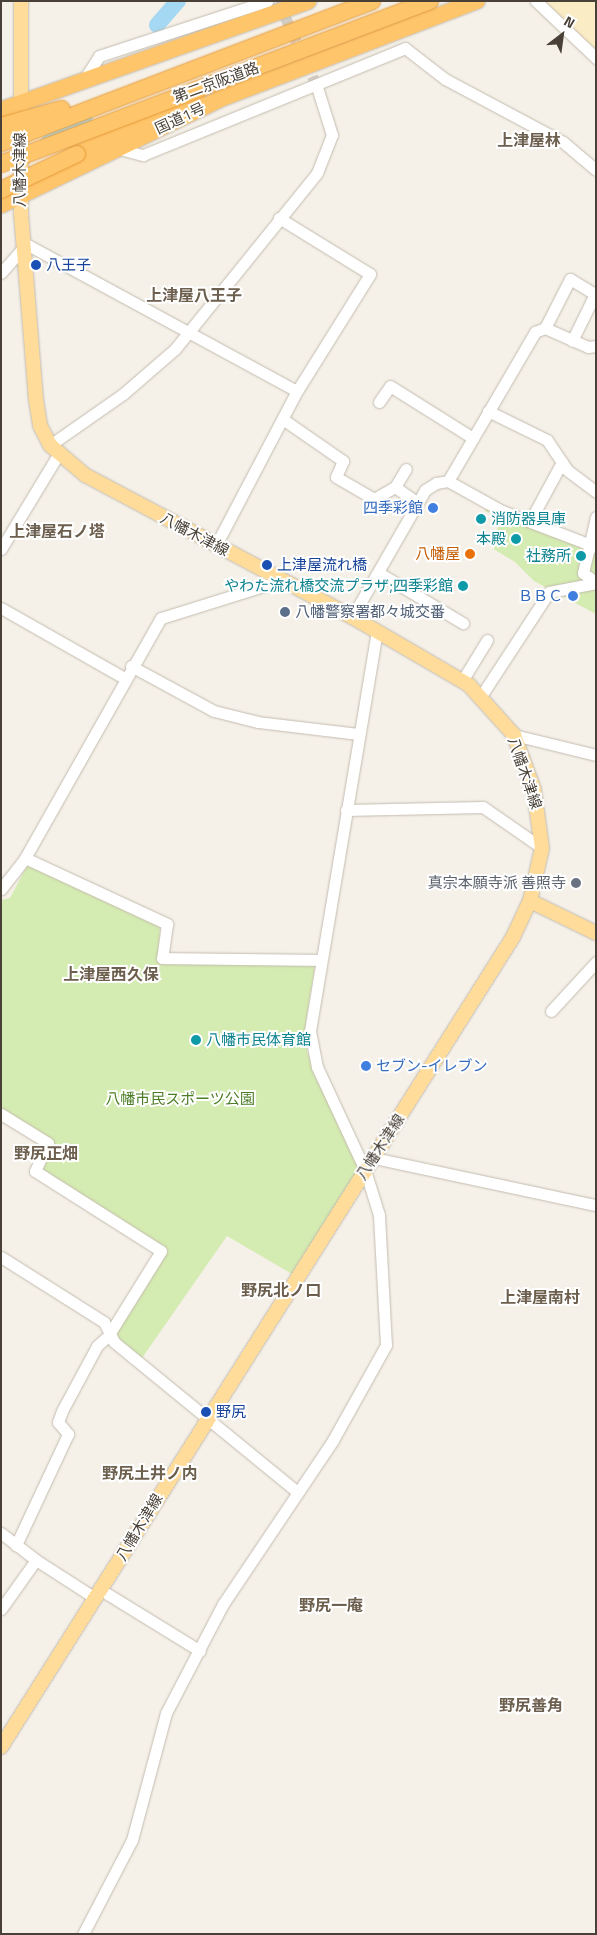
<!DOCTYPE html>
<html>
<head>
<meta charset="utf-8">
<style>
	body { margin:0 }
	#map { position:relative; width:597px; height:1935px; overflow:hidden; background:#f5f1e9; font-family:"Titillium Web","Noto Sans JP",sans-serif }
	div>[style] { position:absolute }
	.green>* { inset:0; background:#d4ebb1 }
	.sand>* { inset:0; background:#faecc5 }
	.river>* { height:16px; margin:-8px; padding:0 8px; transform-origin:8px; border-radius:8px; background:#a4d8f3 }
	.minor-tunnel>* { height:11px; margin-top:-5.5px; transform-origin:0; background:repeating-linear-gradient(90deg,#d3cec5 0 11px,transparent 0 16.5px) }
	.roads { filter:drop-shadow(0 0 1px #c4bbae) drop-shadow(0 0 1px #c4bbae) }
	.minor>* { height:11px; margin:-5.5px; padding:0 5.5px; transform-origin:5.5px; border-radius:5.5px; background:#fff }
	.major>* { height:14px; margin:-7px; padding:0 7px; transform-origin:7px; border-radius:7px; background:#ffdc99 }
	.highway>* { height:16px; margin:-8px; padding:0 8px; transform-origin:8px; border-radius:8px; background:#ffc56b }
	.bridges { filter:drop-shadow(0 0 1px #e49935) drop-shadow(0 0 1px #e49935) }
	.highway-bridge>* { height:16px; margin:-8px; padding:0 8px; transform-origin:8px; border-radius:8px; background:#ffc56b }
	.dots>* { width:14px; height:14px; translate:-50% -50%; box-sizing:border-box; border:2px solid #fff; border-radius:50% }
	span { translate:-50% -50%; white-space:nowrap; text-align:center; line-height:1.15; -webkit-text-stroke:4px #fff; paint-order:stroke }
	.street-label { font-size:15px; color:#494137 }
	.transit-label { font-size:15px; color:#164399 }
	.left { translate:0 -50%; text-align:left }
	.shop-label { font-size:15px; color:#366cbe }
	.right { translate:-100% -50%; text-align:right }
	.culture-label { font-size:15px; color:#0d838f }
	.food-label { font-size:15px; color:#c56008 }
	.service-label { font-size:15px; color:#4e5e75 }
	.worship-label { font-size:15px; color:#5b616d }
	.park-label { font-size:15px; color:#4d7e27 }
	.neighbourhood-label { font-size:16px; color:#6d5f4e; font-weight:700 }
	.frame { position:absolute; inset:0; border:2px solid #494137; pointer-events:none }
	.north { position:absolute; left:537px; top:10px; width:50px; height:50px; -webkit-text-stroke:4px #fff; paint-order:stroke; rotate:30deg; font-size:14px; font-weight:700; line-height:20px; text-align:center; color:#494137 }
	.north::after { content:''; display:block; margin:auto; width:18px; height:22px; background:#494137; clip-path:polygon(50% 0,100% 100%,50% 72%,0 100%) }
</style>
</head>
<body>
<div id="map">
	<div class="green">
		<div style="clip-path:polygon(487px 507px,596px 554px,596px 614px,534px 581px,515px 562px,492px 548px,490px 542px,503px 519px,485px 511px)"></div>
		<div style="clip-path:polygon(28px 864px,160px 926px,158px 962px,315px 965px,305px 1028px,307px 1052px,360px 1169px,292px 1274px,227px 1236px,142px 1358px,112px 1336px,166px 1251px,41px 1168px,53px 1144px,1px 1110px,1px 900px,10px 898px)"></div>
	</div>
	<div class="sand">
		<div style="clip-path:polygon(545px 1px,596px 1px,596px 50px)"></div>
	</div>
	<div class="river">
		<div style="left:157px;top:25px;width:32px;rotate:-49deg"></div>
		<div style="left:48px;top:143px;width:45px;rotate:-35.1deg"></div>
	</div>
	<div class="minor-tunnel">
		<div style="left:278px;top:1px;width:91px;rotate:65.4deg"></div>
	</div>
	<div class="roads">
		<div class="minor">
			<div style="left:536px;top:1px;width:83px;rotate:43.5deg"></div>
			<div style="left:83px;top:81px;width:30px;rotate:-57deg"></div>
			<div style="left:99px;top:56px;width:177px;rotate:-18.1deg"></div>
			<div style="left:116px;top:148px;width:28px;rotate:15deg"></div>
			<div style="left:143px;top:155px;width:283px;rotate:-22.2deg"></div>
			<div style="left:405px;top:48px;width:51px;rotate:37.8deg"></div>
			<div style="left:445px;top:79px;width:134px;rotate:28.1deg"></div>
			<div style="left:563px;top:142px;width:43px;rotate:40.3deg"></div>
			<div style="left:1px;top:273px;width:38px;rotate:-49deg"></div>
			<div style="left:26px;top:244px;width:308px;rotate:28.5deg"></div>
			<div style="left:545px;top:328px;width:55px;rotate:-63deg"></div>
			<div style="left:570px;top:279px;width:29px;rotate:31deg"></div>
			<div style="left:595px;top:294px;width:52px;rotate:116.1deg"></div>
			<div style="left:379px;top:402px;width:19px;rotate:-55deg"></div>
			<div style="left:390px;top:386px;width:98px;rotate:32.1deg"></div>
			<div style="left:488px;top:411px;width:66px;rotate:26.2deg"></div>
			<div style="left:547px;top:440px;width:36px;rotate:56deg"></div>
			<div style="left:567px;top:470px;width:36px;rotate:37deg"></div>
			<div style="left:284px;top:420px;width:72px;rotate:34.8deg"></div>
			<div style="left:343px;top:461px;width:17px;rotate:114deg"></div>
			<div style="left:336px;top:477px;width:44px;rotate:30.1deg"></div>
			<div style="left:374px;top:499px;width:24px;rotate:-30deg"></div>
			<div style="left:395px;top:487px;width:28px;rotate:35deg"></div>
			<div style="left:50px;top:445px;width:89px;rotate:-34.9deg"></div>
			<div style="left:123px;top:394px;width:69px;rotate:-40.9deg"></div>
			<div style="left:175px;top:349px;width:226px;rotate:-51.1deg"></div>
			<div style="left:317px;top:173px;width:41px;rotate:-68.5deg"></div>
			<div style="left:332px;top:135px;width:53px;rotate:-107.4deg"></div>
			<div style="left:448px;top:481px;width:173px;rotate:-59.7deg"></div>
			<div style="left:535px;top:332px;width:11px;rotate:-22deg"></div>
			<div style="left:545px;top:328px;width:47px;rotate:23.8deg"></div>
			<div style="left:588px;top:347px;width:8px;rotate:-7deg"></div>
			<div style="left:395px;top:487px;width:21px;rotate:-59deg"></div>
			<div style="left:596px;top:517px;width:57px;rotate:103.1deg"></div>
			<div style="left:583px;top:573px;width:16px;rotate:35deg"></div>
			<div style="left:530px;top:521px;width:67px;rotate:-61.5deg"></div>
			<div style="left:216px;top:545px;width:174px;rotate:-62.3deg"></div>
			<div style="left:297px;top:391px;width:138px;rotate:-58deg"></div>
			<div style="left:370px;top:274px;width:107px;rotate:-148.4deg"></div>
			<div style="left:1px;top:549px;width:110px;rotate:-58.8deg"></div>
			<div style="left:379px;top:573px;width:98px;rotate:30.8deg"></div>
			<div style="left:1px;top:608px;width:142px;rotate:29.6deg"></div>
			<div style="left:352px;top:617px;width:146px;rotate:-60.1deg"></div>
			<div style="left:425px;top:490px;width:13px;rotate:-32deg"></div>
			<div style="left:436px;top:483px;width:12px;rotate:-9deg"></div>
			<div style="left:448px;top:481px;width:62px;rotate:29.1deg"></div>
			<div style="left:502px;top:511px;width:101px;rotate:21deg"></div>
			<div style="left:131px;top:666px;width:94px;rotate:28.5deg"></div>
			<div style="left:214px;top:711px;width:45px;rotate:14deg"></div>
			<div style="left:258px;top:722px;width:102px;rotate:6.8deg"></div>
			<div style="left:462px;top:681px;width:48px;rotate:-58.6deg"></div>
			<div style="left:481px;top:696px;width:124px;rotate:-56.8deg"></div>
			<div style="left:549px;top:592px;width:48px;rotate:-10.8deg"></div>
			<div style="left:514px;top:735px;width:84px;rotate:13.7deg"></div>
			<div style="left:346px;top:810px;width:137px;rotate:-1.3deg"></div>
			<div style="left:483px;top:807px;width:72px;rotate:34.8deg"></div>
			<div style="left:25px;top:858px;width:157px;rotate:24.9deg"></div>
			<div style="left:167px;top:924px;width:34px;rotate:98deg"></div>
			<div style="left:162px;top:958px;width:159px;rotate:0.7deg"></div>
			<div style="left:1px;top:889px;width:39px;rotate:-52deg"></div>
			<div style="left:25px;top:858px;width:276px;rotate:-60.5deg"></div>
			<div style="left:161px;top:618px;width:127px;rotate:-17.4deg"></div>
			<div style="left:551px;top:1011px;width:67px;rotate:-47.4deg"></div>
			<div style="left:1px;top:1114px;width:55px;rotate:31.7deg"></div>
			<div style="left:48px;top:1143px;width:31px;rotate:115deg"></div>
			<div style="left:35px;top:1171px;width:149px;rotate:32.4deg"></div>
			<div style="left:161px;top:1251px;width:100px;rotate:121.9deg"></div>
			<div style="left:108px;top:1336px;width:15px;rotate:138deg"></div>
			<div style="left:97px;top:1346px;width:74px;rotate:118.3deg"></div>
			<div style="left:62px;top:1411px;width:12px;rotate:110deg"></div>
			<div style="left:58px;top:1422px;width:16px;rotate:50deg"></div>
			<div style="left:68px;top:1434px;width:123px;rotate:115.1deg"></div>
			<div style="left:374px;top:1158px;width:227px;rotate:12deg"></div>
			<div style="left:1px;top:1257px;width:122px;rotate:32.3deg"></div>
			<div style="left:104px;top:1322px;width:22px;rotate:63deg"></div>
			<div style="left:114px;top:1342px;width:235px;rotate:39.3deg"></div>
			<div style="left:1px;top:1533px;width:44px;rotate:37.6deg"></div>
			<div style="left:101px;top:1590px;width:116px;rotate:31.6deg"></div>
			<div style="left:1px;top:1609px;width:60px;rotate:-54.5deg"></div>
			<div style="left:36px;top:1560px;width:70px;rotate:32.8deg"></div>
			<div style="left:83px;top:1934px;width:106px;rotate:-62.5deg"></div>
			<div style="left:132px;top:1840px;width:131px;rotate:-75deg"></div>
			<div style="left:166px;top:1713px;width:123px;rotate:-62.4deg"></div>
			<div style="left:223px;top:1604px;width:197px;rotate:-56.1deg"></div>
			<div style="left:333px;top:1440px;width:109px;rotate:-60.8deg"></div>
			<div style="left:386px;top:1345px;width:130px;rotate:-93.1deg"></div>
			<div style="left:379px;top:1215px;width:47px;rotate:-107.3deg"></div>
			<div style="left:365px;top:1170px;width:114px;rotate:-115deg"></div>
			<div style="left:317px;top:1067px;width:37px;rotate:-101deg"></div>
			<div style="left:310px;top:1031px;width:406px;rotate:-80.5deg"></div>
		</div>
		<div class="major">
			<div style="left:530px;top:901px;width:73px;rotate:25.9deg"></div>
			<div style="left:1px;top:1747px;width:958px;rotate:-57.7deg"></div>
			<div style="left:513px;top:937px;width:40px;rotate:-65deg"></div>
			<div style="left:530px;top:901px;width:54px;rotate:-77.2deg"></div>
			<div style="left:542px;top:848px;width:59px;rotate:-97.9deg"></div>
			<div style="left:534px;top:790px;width:59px;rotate:-110deg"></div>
			<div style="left:514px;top:735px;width:67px;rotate:-132deg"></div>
			<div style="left:469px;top:685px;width:135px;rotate:-149.8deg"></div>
			<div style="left:352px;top:617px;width:302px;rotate:-152deg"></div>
			<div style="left:85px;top:475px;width:46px;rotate:-139.4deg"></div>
			<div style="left:50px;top:445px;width:22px;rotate:-117deg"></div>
			<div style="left:40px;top:425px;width:25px;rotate:-99deg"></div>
			<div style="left:36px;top:400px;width:186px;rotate:-94.6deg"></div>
			<div style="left:21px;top:215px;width:214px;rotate:-90deg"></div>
		</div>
		<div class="highway">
			<div style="left:1px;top:110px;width:326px;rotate:-19.5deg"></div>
			<div style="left:77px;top:154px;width:133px;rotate:-25.4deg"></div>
			<div style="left:1px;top:205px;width:243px;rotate:-25.8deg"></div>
			<div style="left:220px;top:99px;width:275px;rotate:-20.9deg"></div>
		</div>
	</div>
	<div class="bridges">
		<div class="highway-bridge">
			<div style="left:1px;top:126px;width:63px;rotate:-15.6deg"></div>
			<div style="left:1px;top:143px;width:397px;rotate:-20.9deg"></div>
			<div style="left:1px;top:164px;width:459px;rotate:-20.8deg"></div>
			<div style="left:1px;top:190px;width:84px;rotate:-25.3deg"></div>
		</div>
	</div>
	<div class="dots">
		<div style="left:36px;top:265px;background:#1a4fb4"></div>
		<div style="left:433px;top:508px;background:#3f7fe0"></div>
		<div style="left:481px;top:519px;background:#0f9aa8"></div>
		<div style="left:516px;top:539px;background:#0f9aa8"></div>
		<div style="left:470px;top:554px;background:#e8710a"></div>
		<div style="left:581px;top:556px;background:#0f9aa8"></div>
		<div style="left:267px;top:565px;background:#1a4fb4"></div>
		<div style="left:463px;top:586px;background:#0f9aa8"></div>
		<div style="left:573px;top:596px;background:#3f7fe0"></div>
		<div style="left:285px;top:612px;background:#5c6f8a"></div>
		<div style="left:576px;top:883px;background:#6b7280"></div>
		<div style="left:196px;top:1040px;background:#0f9aa8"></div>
		<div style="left:366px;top:1066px;background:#3f7fe0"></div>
		<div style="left:206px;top:1412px;background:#1a4fb4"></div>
	</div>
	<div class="street-label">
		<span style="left:216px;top:82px;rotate:-20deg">第二京阪道路</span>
		<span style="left:180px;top:118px;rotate:-25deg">国道1号</span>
		<span style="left:20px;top:170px;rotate:-90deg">八幡木津線</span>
		<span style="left:195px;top:534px;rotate:28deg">八幡木津線</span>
		<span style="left:525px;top:773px;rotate:71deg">八幡木津線</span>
		<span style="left:380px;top:1147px;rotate:-57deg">八幡木津線</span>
		<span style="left:139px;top:1527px;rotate:-59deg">八幡木津線</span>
	</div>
	<div class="transit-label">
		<span class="left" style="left:46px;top:265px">八王子</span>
		<span class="left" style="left:277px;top:565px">上津屋流れ橋</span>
		<span class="left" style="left:216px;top:1412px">野尻</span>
	</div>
	<div class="shop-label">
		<span class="right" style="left:423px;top:508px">四季彩館</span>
		<span class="right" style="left:563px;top:596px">ＢＢＣ</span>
		<span class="left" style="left:376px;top:1066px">セブン-イレブン</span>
	</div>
	<div class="culture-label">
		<span class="left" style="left:491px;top:519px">消防器具庫</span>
		<span class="right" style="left:506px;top:539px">本殿</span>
		<span class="right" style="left:571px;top:556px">社務所</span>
		<span class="right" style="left:453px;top:586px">やわた流れ橋交流プラザ;四季彩館</span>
		<span class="left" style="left:206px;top:1040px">八幡市民体育館</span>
	</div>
	<div class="food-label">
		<span class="right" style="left:460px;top:554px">八幡屋</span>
	</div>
	<div class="service-label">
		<span class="left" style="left:295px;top:612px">八幡警察署都々城交番</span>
	</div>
	<div class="worship-label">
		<span class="right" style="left:566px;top:883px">真宗本願寺派 善照寺</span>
	</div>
	<div class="park-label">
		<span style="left:180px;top:1099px">八幡市民スポーツ公園</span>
	</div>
	<div class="neighbourhood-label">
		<span style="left:529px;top:140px">上津屋林</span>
		<span style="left:194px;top:295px">上津屋八王子</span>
		<span style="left:57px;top:531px">上津屋石ノ塔</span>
		<span style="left:111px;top:974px">上津屋西久保</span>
		<span style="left:46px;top:1153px">野尻正畑</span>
		<span style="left:281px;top:1290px">野尻北ノ口</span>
		<span style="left:540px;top:1297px">上津屋南村</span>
		<span style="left:150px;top:1473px">野尻土井ノ内</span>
		<span style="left:331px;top:1605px">野尻一庵</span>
		<span style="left:531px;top:1705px">野尻善角</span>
	</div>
	<div class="frame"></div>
	<div class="north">N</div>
</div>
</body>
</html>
